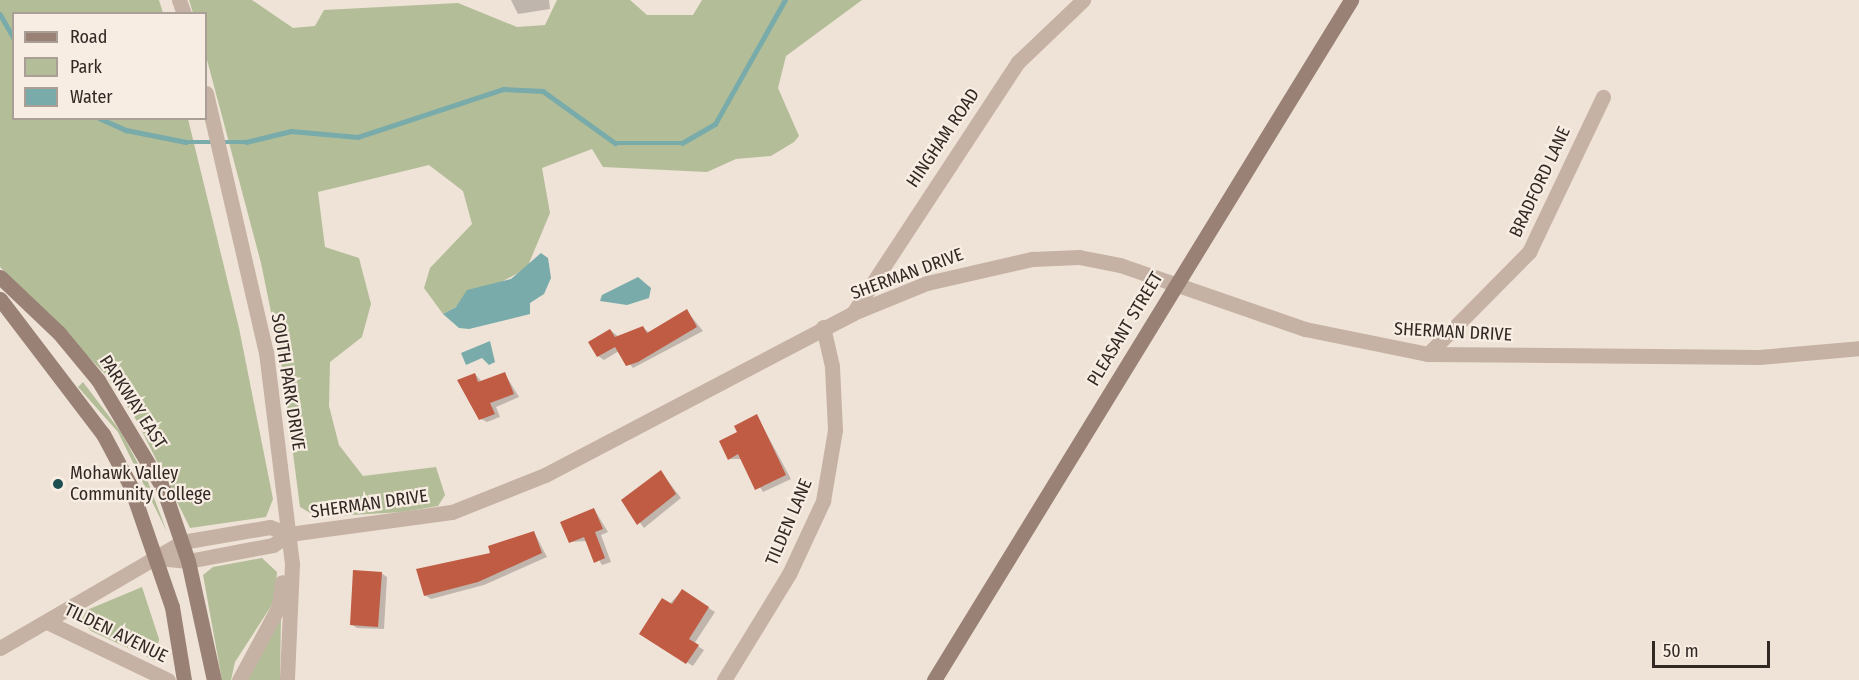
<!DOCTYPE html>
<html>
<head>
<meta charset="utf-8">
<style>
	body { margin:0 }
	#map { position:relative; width:1859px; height:680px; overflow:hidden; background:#efe3d7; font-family:"Fira Sans Condensed",sans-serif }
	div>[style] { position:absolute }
	.green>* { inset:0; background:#b3bd98 }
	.water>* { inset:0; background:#78abaa }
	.shadow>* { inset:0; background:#0003 }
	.stream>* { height:4.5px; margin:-2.25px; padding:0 2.25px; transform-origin:2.25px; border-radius:2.25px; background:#78abaa }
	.building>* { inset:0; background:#c05c44 }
	.street>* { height:15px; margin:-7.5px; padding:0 7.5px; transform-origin:7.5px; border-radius:7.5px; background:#c6b2a4 }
	.secondary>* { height:15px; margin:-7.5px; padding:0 7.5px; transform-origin:7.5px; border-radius:7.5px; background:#9a8176 }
	.dots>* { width:16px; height:16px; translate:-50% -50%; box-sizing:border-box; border:3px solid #f8ede3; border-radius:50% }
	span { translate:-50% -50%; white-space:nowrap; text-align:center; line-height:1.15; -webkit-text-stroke:4.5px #f8ede3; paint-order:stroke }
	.street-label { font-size:18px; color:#322925 }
	.poi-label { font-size:18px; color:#322925 }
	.left { translate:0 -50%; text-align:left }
	.legend { position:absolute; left:12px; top:12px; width:195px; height:108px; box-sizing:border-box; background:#f8ede3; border:2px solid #a99f97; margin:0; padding:8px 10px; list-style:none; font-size:18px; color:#322925 }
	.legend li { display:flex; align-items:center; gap:12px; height:30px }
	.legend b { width:30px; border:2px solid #a99f97 }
	.scale { position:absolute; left:1652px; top:641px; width:118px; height:27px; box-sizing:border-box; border:3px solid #322925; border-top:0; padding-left:8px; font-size:18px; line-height:21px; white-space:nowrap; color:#322925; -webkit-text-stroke:4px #f8ede3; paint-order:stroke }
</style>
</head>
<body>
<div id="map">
	<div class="green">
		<div style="clip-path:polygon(0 0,159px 0,163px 13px,14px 14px,14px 118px,188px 119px,239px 328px,273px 499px,266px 517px,190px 528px,137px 421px,105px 374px,0 267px)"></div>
		<div style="clip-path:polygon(189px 0,252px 0,293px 28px,315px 26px,324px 10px,458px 3px,517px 27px,545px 25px,557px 0,630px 0,647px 15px,693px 15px,702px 0,862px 0,786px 56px,778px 88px,799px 136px,794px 142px,771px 156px,736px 159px,707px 172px,603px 167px,592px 149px,542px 168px,550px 213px,527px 268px,443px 314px,424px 288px,430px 268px,472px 224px,463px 191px,429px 165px,318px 192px,325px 247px,359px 258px,371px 304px,362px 337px,330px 362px,329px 406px,339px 445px,363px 476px,436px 467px,445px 495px,438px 506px,403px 512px,317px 517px,300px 507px,281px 361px,261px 263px,206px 56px,206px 14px,193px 13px)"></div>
		<div style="clip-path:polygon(83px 382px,121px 432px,148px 482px,167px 532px,118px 432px,78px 387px)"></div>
		<div style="clip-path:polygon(262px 558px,277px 572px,275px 600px,235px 662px,231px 680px,222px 680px,203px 575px,213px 567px)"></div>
		<div style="clip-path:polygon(142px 587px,159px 639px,156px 661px,91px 631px,82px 619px,87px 610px)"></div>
		<div style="clip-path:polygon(281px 617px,280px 680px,246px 680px)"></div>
	</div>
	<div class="water">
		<div style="clip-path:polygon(541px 253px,548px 258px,551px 278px,544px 294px,530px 303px,530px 314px,469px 329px,459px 328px,443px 314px,456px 307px,467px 290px,511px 279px)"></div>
		<div style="clip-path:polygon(638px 277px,651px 288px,649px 298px,627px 305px,600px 301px,602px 295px)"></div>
		<div style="clip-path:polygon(490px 341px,495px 362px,489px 365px,482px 358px,466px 365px,461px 353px)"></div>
	</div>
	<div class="shadow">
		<div style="clip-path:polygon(511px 0,549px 0,550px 9px,518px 14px)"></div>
		<div style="clip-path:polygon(687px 311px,703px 331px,633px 368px,619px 351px,604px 360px,598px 356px,610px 330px,619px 337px,643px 328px,650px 333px)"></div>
		<div style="clip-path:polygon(475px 374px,483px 383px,505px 374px,519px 397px,496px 407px,500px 417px,487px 422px,481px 419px)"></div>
		<div style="clip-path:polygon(757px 416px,791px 479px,763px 492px,742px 459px,729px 459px,739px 433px)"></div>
		<div style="clip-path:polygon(661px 472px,681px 498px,644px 528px,623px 500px)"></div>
		<div style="clip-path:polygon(594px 509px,608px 532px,601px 535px,611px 562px,602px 565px,588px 541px,570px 542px)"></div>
		<div style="clip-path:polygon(534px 532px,547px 557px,484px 585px,431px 599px,425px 595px)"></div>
		<div style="clip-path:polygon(381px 573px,387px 577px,384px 629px,357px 628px,351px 624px)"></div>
		<div style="clip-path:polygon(682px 591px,715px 612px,694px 644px,704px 650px,693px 666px,641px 633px)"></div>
	</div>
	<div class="stream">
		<div style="left:0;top:14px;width:28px;rotate:60deg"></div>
		<div style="left:99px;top:118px;width:30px;rotate:24deg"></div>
		<div style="left:126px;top:130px;width:61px;rotate:11.3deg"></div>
		<div style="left:186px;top:142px;width:60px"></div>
		<div style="left:246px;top:142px;width:46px;rotate:-13.7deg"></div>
		<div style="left:291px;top:131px;width:67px;rotate:5.1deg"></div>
		<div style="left:358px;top:137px;width:153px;rotate:-18.3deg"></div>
		<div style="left:503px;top:89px;width:40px;rotate:2.9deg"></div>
		<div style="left:543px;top:91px;width:89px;rotate:35.8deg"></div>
		<div style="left:615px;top:143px;width:67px"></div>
		<div style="left:682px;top:143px;width:38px;rotate:-30deg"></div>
		<div style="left:715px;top:124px;width:142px;rotate:-60.6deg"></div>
	</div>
	<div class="building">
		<div style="clip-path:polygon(687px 309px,697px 327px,638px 362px,626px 366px,615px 347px,597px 357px,588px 342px,610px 329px,615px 337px,643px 326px,647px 333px)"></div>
		<div style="clip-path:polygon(505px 372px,514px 394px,490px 403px,495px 414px,479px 420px,457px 380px,475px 373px,478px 382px)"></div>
		<div style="clip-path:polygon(757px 414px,786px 475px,755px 490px,738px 454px,728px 460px,719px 441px,737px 432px,734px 426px)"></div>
		<div style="clip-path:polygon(661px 470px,676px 494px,637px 525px,621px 500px)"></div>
		<div style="clip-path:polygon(594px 508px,603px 529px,595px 532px,605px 558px,594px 563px,584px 537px,569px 543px,560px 522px)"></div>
		<div style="clip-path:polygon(534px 531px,542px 553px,478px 582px,424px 596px,416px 569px,490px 553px,488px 546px)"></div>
		<div style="clip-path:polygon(353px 570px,382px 572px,378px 627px,350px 625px)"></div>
		<div style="clip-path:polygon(682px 589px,709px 607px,689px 639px,699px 645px,686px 664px,639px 634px,662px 598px,672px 604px)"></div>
	</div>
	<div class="street">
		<div style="left:179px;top:0;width:15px;rotate:70deg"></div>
		<div style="left:206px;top:93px;width:266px;rotate:77deg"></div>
		<div style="left:266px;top:352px;width:214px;rotate:83deg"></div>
		<div style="left:292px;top:564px;width:116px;rotate:92.5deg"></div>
		<div style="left:853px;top:313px;width:300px;rotate:-56.7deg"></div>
		<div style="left:1018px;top:62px;width:90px;rotate:-43.6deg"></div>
		<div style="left:1428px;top:354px;width:144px;rotate:-45.3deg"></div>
		<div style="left:1529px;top:252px;width:172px;rotate:-64.5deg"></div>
		<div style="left:158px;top:558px;width:30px;rotate:6deg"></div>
		<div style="left:188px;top:561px;width:86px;rotate:-10.7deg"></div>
		<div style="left:273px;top:545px;width:19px;rotate:-35deg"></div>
		<div style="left:289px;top:534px;width:164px;rotate:-7.7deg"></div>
		<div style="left:452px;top:512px;width:100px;rotate:-21.7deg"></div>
		<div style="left:545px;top:475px;width:348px;rotate:-27.7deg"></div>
		<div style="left:853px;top:313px;width:80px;rotate:-22.1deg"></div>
		<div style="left:927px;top:283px;width:108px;rotate:-12.9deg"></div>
		<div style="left:1032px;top:259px;width:47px;rotate:-2.4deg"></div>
		<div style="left:1079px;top:257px;width:42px;rotate:11deg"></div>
		<div style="left:1120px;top:265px;width:196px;rotate:19.1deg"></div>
		<div style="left:1305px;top:329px;width:126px;rotate:11.5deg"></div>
		<div style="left:1428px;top:354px;width:331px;rotate:0.5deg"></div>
		<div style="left:1759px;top:357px;width:100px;rotate:-5.1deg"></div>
		<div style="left:47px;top:622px;width:134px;rotate:25.6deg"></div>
		<div style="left:0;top:648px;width:211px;rotate:-30.2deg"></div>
		<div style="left:182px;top:542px;width:89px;rotate:-9.7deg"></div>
		<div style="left:270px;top:527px;width:20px;rotate:20deg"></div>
		<div style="left:239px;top:680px;width:84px;rotate:-61.6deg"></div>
		<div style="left:279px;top:606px;width:24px;rotate:-83deg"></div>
		<div style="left:724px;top:680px;width:124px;rotate:-58.5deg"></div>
		<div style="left:789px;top:574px;width:81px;rotate:-65deg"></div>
		<div style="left:823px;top:501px;width:72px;rotate:-80.4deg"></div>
		<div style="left:835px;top:430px;width:64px;rotate:-92.7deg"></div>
		<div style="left:832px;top:366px;width:40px;rotate:-103deg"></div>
	</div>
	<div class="secondary">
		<div style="left:0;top:277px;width:81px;rotate:43.5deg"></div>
		<div style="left:59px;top:333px;width:61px;rotate:50.3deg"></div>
		<div style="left:98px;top:380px;width:126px;rotate:59deg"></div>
		<div style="left:163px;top:488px;width:77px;rotate:71.1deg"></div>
		<div style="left:188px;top:561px;width:122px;rotate:77.7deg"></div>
		<div style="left:0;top:299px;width:170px;rotate:52.7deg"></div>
		<div style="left:103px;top:434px;width:58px;rotate:62.1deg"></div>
		<div style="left:130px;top:485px;width:129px;rotate:71deg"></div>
		<div style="left:172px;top:607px;width:74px;rotate:80.7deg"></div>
		<div style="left:934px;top:680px;width:798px;rotate:-58.48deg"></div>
	</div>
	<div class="dots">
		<div style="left:58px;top:484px;background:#1d5151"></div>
	</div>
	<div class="street-label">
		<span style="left:943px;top:138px;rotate:-56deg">HINGHAM ROAD</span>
		<span style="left:1540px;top:182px;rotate:-65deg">BRADFORD LANE</span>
		<span style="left:907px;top:274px;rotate:-20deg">SHERMAN DRIVE</span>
		<span style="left:1125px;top:329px;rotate:-59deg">PLEASANT STREET</span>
		<span style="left:1453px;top:332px;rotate:3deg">SHERMAN DRIVE</span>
		<span style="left:288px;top:382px;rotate:81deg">SOUTH PARK DRIVE</span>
		<span style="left:133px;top:402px;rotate:57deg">PARKWAY EAST</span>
		<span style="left:369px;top:504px;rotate:-8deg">SHERMAN DRIVE</span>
		<span style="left:789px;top:522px;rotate:-67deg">TILDEN LANE</span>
		<span style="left:116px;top:633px;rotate:26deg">TILDEN AVENUE</span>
	</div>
	<div class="poi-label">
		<span class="left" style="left:70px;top:484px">Mohawk Valley<br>Community College</span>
	</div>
	<ul class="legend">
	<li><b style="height:8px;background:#9a8176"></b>Road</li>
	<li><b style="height:16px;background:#b3bd98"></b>Park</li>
	<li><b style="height:16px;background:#78abaa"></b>Water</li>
	</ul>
	<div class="scale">50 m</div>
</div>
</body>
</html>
